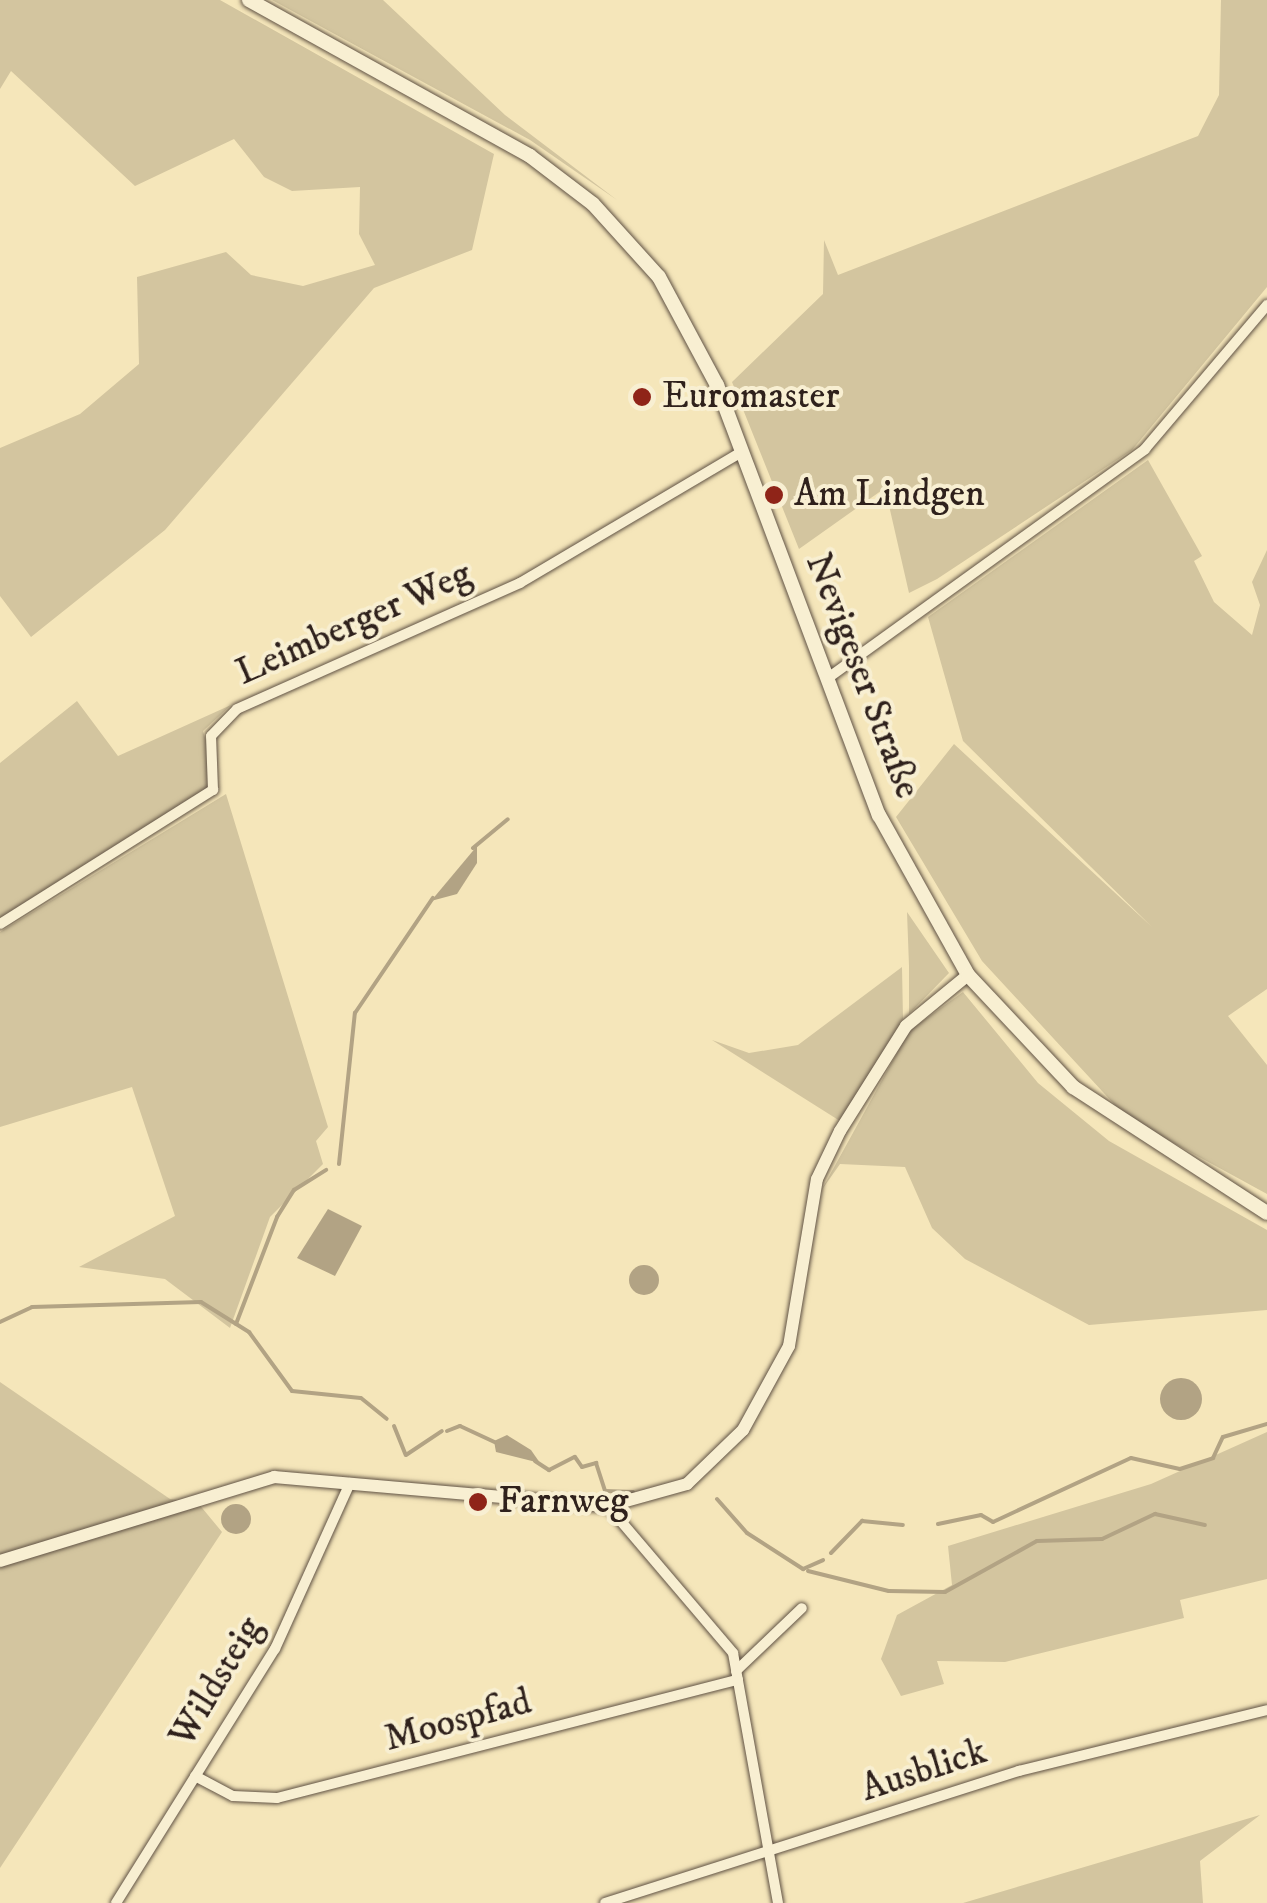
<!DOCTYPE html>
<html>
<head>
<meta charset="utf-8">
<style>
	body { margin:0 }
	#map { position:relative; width:1267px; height:1903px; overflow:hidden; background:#f5e6ba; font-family:"IM FELL DW Pica",serif }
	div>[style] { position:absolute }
	.green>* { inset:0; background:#d3c59f }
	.water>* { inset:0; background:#b2a384 }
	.round { border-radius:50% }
	.stream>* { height:4px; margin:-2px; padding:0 2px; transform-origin:2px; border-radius:2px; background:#b2a384 }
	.roads { filter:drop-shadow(0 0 2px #605244) drop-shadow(0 0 2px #605244) }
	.minor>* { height:10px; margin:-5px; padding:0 5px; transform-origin:5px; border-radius:5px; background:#f8efd2 }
	.tertiary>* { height:12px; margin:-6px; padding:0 6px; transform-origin:6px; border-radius:6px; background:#f8efd2 }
	.secondary>* { height:14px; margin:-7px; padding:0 7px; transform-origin:7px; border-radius:7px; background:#f8efd2 }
	.dots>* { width:28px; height:28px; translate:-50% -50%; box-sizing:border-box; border:5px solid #f8efd2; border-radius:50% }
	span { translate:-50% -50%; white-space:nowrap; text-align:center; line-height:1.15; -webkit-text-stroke:8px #f8efd2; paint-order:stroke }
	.poi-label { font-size:38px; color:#2f211c }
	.left { translate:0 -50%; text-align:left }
	.street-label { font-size:38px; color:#2f211c }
</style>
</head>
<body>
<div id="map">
	<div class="green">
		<div style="clip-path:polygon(0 0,220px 0,494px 154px,472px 250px,374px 288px,165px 530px,31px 637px,0 596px,0 448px,80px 414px,139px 364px,137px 277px,226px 252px,251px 275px,303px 286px,375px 265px,359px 234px,360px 187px,292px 191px,264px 177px,234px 139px,135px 186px,11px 71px,0 89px)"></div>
		<div style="clip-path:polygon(272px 0,383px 0,505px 115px,617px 200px,530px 140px)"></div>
		<div style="clip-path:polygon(1221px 0,1267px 0,1267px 287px,1132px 450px,937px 579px,909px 593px,885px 488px,799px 549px,732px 382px,823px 294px,824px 240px,838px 275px,1198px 136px,1219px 95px)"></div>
		<div style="clip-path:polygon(1148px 460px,1202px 556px,1194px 561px,1214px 602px,1252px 635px,1260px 605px,1252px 582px,1267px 550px,1267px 989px,1228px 1016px,1267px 1065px,1267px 1194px,1126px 1117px,982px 961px,896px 817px,954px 744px,1152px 927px,963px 741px,928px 617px)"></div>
		<div style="clip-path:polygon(77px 701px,118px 756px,231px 705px,203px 731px,214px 769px,206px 793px,0 921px,0 763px)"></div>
		<div style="clip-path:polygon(226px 794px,328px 1127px,316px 1141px,323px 1164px,270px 1217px,230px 1328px,165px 1279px,79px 1267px,175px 1216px,132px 1087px,0 1127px,0 932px)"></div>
		<div style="clip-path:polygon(907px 912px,949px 973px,909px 1014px,909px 966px)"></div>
		<div style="clip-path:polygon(902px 967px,903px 1019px,840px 1121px,712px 1040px,749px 1053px,798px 1045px)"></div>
		<div style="clip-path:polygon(963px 992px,1038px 1083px,1109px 1141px,1267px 1230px,1267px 1310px,1089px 1325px,965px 1259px,932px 1228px,905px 1167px,840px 1164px,821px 1191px,909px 1031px)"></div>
		<div style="clip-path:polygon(0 1382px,170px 1499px,198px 1503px,222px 1532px,0 1868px)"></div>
		<div style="clip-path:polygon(1267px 1432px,1267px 1579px,1180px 1600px,1184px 1618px,1005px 1662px,937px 1661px,944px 1684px,901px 1696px,881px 1659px,897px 1615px,952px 1585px,948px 1546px,1151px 1484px)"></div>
		<div style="clip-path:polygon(1260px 1815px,1200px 1861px,1203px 1903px,963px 1903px)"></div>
	</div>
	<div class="water">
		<div style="clip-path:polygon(477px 846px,477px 863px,457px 894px,431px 901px)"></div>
		<div style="clip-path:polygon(328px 1209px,362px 1226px,335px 1276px,297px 1258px)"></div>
		<div class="round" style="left:629px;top:1265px;width:30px;height:30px"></div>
		<div class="round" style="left:1160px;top:1378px;width:42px;height:42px"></div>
		<div style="clip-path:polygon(507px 1435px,531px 1450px,540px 1463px,496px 1452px,494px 1441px)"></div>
		<div class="round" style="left:221px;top:1504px;width:30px;height:30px"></div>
	</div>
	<div class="stream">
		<div style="left:473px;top:848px;width:45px;rotate:-39.6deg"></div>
		<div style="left:339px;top:1164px;width:152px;rotate:-84deg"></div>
		<div style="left:355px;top:1013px;width:139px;rotate:-55.9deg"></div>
		<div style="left:0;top:1322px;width:35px;rotate:-25deg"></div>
		<div style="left:32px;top:1307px;width:169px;rotate:-1.7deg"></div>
		<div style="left:201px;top:1302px;width:57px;rotate:32deg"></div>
		<div style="left:249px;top:1332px;width:73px;rotate:53.9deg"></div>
		<div style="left:292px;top:1391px;width:69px;rotate:5.8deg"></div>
		<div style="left:361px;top:1398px;width:33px;rotate:39deg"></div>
		<div style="left:236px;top:1324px;width:115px;rotate:-69deg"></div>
		<div style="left:277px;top:1217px;width:32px;rotate:-58deg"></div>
		<div style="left:294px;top:1190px;width:38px;rotate:-32deg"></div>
		<div style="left:394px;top:1426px;width:31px;rotate:68deg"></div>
		<div style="left:406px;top:1455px;width:43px;rotate:-33.7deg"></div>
		<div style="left:447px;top:1431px;width:14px;rotate:-21deg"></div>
		<div style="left:460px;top:1426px;width:38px;rotate:25deg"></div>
		<div style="left:535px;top:1461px;width:17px;rotate:33deg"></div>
		<div style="left:549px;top:1470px;width:29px;rotate:-27deg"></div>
		<div style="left:575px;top:1457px;width:12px;rotate:55deg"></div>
		<div style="left:582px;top:1467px;width:15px;rotate:-16deg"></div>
		<div style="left:596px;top:1463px;width:29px;rotate:72deg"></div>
		<div style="left:605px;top:1491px;width:28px;rotate:2deg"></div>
		<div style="left:717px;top:1499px;width:45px;rotate:48.6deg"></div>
		<div style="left:747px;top:1533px;width:67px;rotate:32.7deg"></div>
		<div style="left:803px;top:1569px;width:22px;rotate:-24deg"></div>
		<div style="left:938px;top:1524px;width:44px;rotate:-11.8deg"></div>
		<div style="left:981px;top:1515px;width:14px;rotate:30deg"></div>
		<div style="left:993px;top:1522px;width:152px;rotate:-24.9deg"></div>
		<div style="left:1131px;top:1458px;width:50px;rotate:12.7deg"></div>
		<div style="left:1180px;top:1469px;width:35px;rotate:-18deg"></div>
		<div style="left:1213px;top:1458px;width:23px;rotate:-65deg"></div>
		<div style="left:1223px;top:1437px;width:46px;rotate:-16.5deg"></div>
		<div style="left:831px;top:1553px;width:45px;rotate:-45.9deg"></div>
		<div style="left:862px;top:1521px;width:41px;rotate:5.6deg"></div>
		<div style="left:808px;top:1571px;width:83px;rotate:13.9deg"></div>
		<div style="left:889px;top:1591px;width:56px;rotate:1deg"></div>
		<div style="left:945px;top:1592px;width:105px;rotate:-29deg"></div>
		<div style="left:1037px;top:1541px;width:65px;rotate:-1.8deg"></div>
		<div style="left:1102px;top:1539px;width:59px;rotate:-25.3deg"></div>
		<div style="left:1155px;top:1514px;width:51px;rotate:12.4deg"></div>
	</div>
	<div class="roads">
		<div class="minor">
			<div style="left:828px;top:678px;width:391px;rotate:-35.8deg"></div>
			<div style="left:1145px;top:449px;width:189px;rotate:-49.7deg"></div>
			<div style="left:0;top:924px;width:252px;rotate:-32.2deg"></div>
			<div style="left:213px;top:790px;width:54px;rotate:-92.1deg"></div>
			<div style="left:211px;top:736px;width:37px;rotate:-46deg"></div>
			<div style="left:237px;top:709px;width:310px;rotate:-24deg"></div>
			<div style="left:520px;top:583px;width:259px;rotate:-30.6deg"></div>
			<div style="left:608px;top:1506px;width:193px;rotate:49.6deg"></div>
			<div style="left:733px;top:1653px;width:254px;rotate:79.8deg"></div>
			<div style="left:736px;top:1671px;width:91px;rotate:-43.7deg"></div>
			<div style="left:195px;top:1776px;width:43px;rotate:27.8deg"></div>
			<div style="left:233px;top:1796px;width:44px;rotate:2.6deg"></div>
			<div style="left:277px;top:1798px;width:476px;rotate:-14.4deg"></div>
			<div style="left:116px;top:1903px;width:300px;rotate:-58deg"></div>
			<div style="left:275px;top:1649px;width:182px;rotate:-65.7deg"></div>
			<div style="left:605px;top:1903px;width:435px;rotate:-17.7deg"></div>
			<div style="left:1019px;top:1771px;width:255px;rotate:-13.8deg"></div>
		</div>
		<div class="tertiary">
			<div style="left:0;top:1561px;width:287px;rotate:-17deg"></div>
			<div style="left:274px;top:1477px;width:335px;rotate:5deg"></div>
			<div style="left:608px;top:1506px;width:82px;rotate:-15.6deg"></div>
			<div style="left:687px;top:1484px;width:78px;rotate:-44deg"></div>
			<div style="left:743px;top:1430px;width:96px;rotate:-61.3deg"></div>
			<div style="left:789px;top:1346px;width:169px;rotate:-80.5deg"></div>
			<div style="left:817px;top:1179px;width:53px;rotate:-64.4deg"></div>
			<div style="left:840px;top:1131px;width:124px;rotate:-57.8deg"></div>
			<div style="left:906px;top:1026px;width:80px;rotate:-39.4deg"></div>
		</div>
		<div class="secondary">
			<div style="left:249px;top:0;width:321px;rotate:29deg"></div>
			<div style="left:530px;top:156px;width:79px;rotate:37.3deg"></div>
			<div style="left:593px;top:204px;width:98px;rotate:47.9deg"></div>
			<div style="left:659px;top:277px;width:123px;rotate:61.8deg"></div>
			<div style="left:717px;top:385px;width:460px;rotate:69.4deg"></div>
			<div style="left:879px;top:815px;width:183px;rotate:60.9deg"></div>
			<div style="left:968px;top:975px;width:154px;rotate:46.8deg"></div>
			<div style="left:1073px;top:1087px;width:231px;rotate:33deg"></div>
		</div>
	</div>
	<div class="dots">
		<div style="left:642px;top:397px;background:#8f2418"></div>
		<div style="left:774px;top:495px;background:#8f2418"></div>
		<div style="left:478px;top:1502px;background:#8f2418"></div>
	</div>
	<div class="poi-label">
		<span class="left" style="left:662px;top:397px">Euromaster</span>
		<span class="left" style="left:794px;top:495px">Am Lindgen</span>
		<span class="left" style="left:498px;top:1502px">Farnweg</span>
	</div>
	<div class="street-label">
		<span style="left:354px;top:624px;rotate:-24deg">Leimberger Weg</span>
		<span style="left:862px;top:676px;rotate:69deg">Nevigeser Straße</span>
		<span style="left:217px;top:1682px;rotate:-59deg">Wildsteig</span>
		<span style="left:458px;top:1721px;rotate:-15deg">Moospfad</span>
		<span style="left:924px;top:1771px;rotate:-18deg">Ausblick</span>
	</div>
</div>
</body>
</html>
